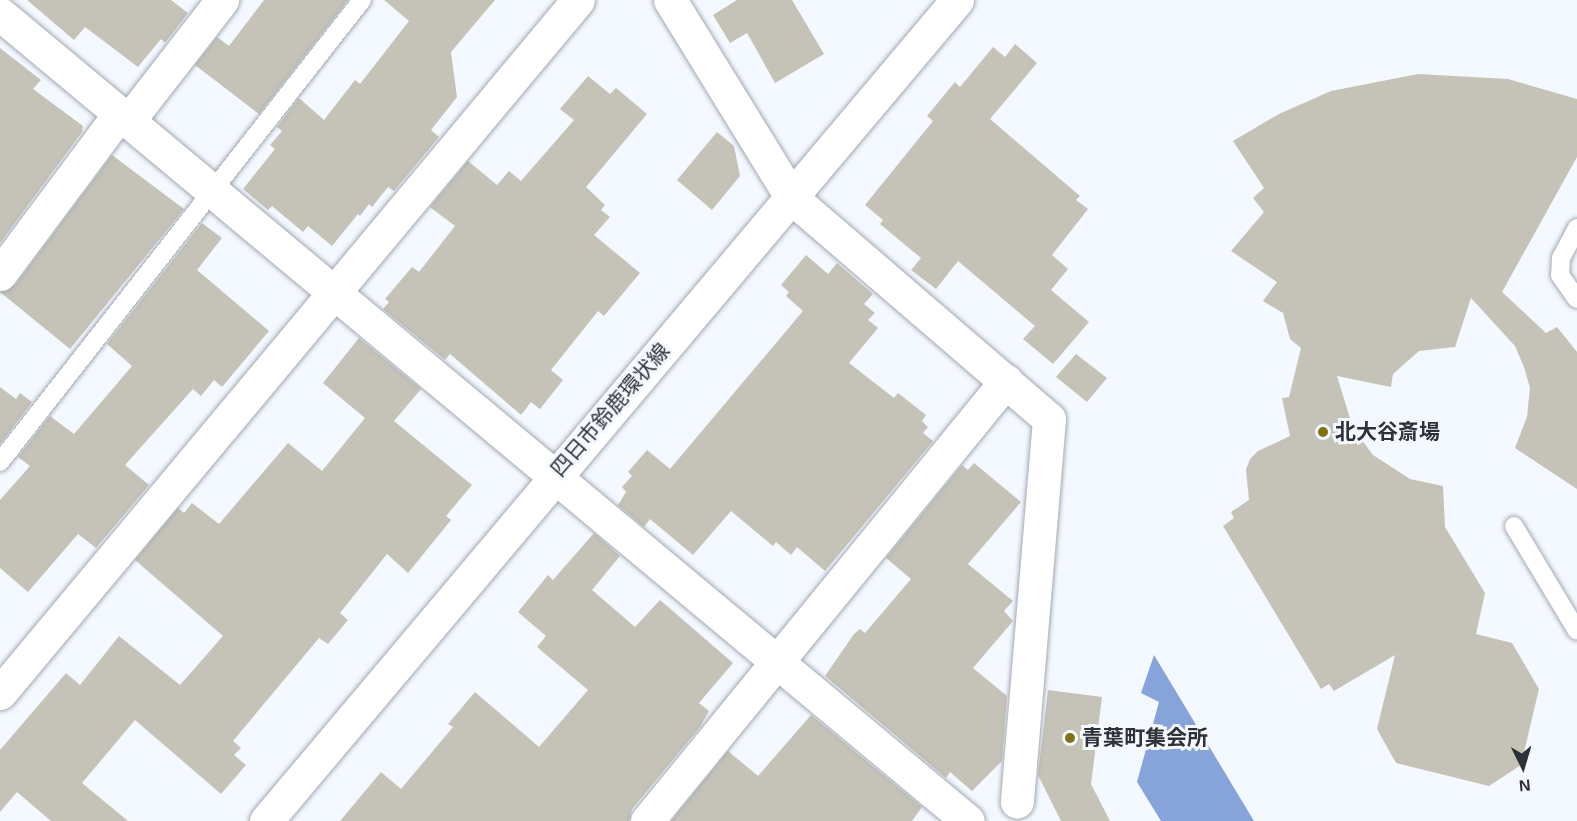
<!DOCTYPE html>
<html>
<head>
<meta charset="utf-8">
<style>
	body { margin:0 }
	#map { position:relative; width:1577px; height:821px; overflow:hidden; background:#f4f8ff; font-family:Arial,"Noto Sans JP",sans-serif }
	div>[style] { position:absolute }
	.water>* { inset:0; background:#86a4d9 }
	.building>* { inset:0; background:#c5c3b7 }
	.roads { filter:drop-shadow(0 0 2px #a2a8b2) drop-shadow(0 0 2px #a2a8b2) }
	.service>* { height:18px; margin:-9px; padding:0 9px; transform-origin:9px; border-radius:9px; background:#fff }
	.minor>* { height:33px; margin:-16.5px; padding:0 16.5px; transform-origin:16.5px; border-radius:16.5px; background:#fff }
	.primary>* { height:33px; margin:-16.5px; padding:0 16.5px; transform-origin:16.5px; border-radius:16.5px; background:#fff }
	.dots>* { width:16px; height:16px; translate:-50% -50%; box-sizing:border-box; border:3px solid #f4f8ff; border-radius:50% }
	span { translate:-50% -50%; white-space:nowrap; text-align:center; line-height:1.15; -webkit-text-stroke:6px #f4f8ff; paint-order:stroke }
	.street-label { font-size:21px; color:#2e3135 }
	.poi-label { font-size:21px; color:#2e3135; font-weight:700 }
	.left { translate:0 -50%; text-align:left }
	.north { position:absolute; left:1493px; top:737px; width:60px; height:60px; -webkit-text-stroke:4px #f4f8ff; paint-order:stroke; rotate:175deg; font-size:16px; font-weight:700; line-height:24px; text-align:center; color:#2e3135 }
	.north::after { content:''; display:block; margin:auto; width:21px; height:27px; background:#2e3135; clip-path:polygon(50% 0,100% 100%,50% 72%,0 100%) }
</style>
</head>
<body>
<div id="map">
	<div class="water">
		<div style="clip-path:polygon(1154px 655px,1254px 821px,1161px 821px,1137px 782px,1159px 702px,1141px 693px)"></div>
	</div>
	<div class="building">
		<div style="clip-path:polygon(27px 0,171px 0,188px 13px,165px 43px,161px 39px,138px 67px,85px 27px,74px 40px)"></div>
		<div style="clip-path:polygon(264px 0,348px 0,259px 114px,195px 65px,217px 37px,229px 46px)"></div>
		<div style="clip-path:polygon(384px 0,495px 0,451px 52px,457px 97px,431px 130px,439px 137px,394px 191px,388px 187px,372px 207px,369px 204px,360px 216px,358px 214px,332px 246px,308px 226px,303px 232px,272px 206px,268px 210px,243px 189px,275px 149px,270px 145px,282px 131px,277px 127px,299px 98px,324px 120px,355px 80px,360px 84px,409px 21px)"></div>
		<div style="clip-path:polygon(737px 0,792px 0,824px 54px,775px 83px,747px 33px,730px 43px,713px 15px)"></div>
		<div style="clip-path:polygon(1015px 44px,1037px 63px,990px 119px,1080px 196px,1076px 200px,1088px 209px,1052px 255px,1068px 269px,1051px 290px,1089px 322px,1053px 364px,1023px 339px,1035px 326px,958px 261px,936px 289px,911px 270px,921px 258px,880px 224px,883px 220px,865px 205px,933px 121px,927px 116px,955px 82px,960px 87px,993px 47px,1005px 57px)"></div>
		<div style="clip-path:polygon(0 48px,41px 80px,33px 89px,83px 126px,82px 132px,0 243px)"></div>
		<div style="clip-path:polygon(1418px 74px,1508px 79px,1577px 99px,1577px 157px,1502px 292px,1546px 333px,1557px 327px,1577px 352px,1577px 489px,1515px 448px,1527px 417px,1530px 388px,1524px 367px,1515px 346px,1471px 298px,1455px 347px,1419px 351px,1393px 374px,1391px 387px,1337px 376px,1353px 428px,1373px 455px,1410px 479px,1443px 486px,1445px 527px,1485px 593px,1476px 634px,1512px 643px,1539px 689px,1521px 765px,1489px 786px,1396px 763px,1377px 729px,1395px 655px,1334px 691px,1329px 684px,1321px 689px,1223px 526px,1234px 518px,1231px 512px,1249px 500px,1246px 470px,1250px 459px,1258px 451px,1290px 436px,1282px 398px,1289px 397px,1301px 348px,1290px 339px,1283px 313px,1263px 301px,1277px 282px,1231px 251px,1264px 212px,1253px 198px,1264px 188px,1233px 141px,1279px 114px,1331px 91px)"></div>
		<div style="clip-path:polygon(588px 76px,610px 94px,616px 88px,647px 114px,586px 187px,605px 205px,601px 210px,610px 217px,594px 235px,640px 273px,604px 316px,598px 311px,551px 370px,563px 380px,540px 409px,531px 402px,521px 415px,450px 354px,445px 360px,383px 309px,389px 302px,385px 299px,412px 267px,419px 272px,455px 226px,430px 207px,468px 161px,497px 185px,509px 171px,521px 181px,574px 120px,560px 109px)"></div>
		<div style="clip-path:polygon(717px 132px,734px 146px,740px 176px,712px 210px,677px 180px)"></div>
		<div style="clip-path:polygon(112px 155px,184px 209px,70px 349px,0 292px,15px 285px)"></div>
		<div style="clip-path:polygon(202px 223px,222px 238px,197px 270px,269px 331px,222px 387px,214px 380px,201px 396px,193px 389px,125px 465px,149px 485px,96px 548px,78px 534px,28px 592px,0 568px,0 500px,30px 466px,18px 457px,50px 416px,74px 434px,132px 366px,107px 344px)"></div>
		<div style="clip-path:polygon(806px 255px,828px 274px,837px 263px,873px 294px,864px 304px,875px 313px,868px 320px,878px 328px,849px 363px,894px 398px,898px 393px,926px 415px,922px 421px,928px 427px,923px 433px,933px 441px,825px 571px,797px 547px,791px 555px,776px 542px,773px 546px,731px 511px,693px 555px,650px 519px,644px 527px,618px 505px,626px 492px,622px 487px,632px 476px,628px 472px,647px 450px,670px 469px,803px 311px,786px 296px,789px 292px,781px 285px)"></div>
		<div style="clip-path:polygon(359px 338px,421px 389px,394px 421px,472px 485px,446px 516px,451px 520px,408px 573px,387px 554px,340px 613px,348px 620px,328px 644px,319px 638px,233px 741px,241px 748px,234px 755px,246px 765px,221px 794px,135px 720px,82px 783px,128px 821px,51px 821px,17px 792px,0 812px,0 750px,66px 673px,80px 685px,119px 636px,180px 685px,223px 636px,135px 560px,178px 508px,184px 513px,192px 503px,219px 524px,288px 443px,322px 471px,365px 418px,323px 383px)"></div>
		<div style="clip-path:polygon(1076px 354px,1107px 378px,1087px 402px,1056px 377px)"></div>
		<div style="clip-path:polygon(0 387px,16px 399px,20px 393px,32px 402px,0 444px)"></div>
		<div style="clip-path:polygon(974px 463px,1021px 502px,968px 564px,1013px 601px,1004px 611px,1013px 621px,973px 668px,1007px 696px,1002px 761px,972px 791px,950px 772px,946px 778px,825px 676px,854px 634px,860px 629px,865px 633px,911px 579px,886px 558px,962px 465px,968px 470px)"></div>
		<div style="clip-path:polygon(594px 533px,620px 556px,592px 590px,635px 627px,660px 600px,733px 663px,699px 703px,709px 711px,700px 727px,632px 809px,629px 821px,340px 821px,381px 772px,401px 789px,453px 727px,448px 724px,475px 692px,539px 747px,588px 690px,537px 647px,546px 636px,518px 612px,548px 575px,553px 580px)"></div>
		<div style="clip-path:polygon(1048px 690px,1102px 697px,1091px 784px,1110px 821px,1061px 821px,1038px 775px)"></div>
		<div style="clip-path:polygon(811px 715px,922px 807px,912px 821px,671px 821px,728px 751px,758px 776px)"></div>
	</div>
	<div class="roads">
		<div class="service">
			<div style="left:1577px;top:228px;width:34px;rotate:118deg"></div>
			<div style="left:1561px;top:258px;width:17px;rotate:93deg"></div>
			<div style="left:1560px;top:275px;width:29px;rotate:55deg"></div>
			<div style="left:0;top:462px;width:587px;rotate:-51.92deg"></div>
			<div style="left:1514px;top:526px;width:122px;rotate:59deg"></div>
		</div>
		<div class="minor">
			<div style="left:670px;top:0;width:233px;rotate:58.4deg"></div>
			<div style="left:792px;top:198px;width:339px;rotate:40.7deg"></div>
			<div style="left:1049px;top:419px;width:384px;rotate:94.8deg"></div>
			<div style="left:0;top:14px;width:1260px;rotate:39.82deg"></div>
			<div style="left:129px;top:120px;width:152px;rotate:-52.2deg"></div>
			<div style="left:0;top:274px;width:201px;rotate:-53.3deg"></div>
			<div style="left:0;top:693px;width:902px;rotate:-50.17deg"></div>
			<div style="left:647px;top:821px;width:568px;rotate:-50.79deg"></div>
		</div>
		<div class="primary">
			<div style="left:266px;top:821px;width:1073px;rotate:-49.91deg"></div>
		</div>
	</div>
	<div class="dots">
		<div style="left:1323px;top:432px;background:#817315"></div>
		<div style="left:1070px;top:738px;background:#817315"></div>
	</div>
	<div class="street-label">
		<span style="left:610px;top:410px;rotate:-49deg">四日市鈴鹿環状線</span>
	</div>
	<div class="poi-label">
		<span class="left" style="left:1335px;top:432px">北大谷斎場</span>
		<span class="left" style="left:1082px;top:738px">青葉町集会所</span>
	</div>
	<div class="north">N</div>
</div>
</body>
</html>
